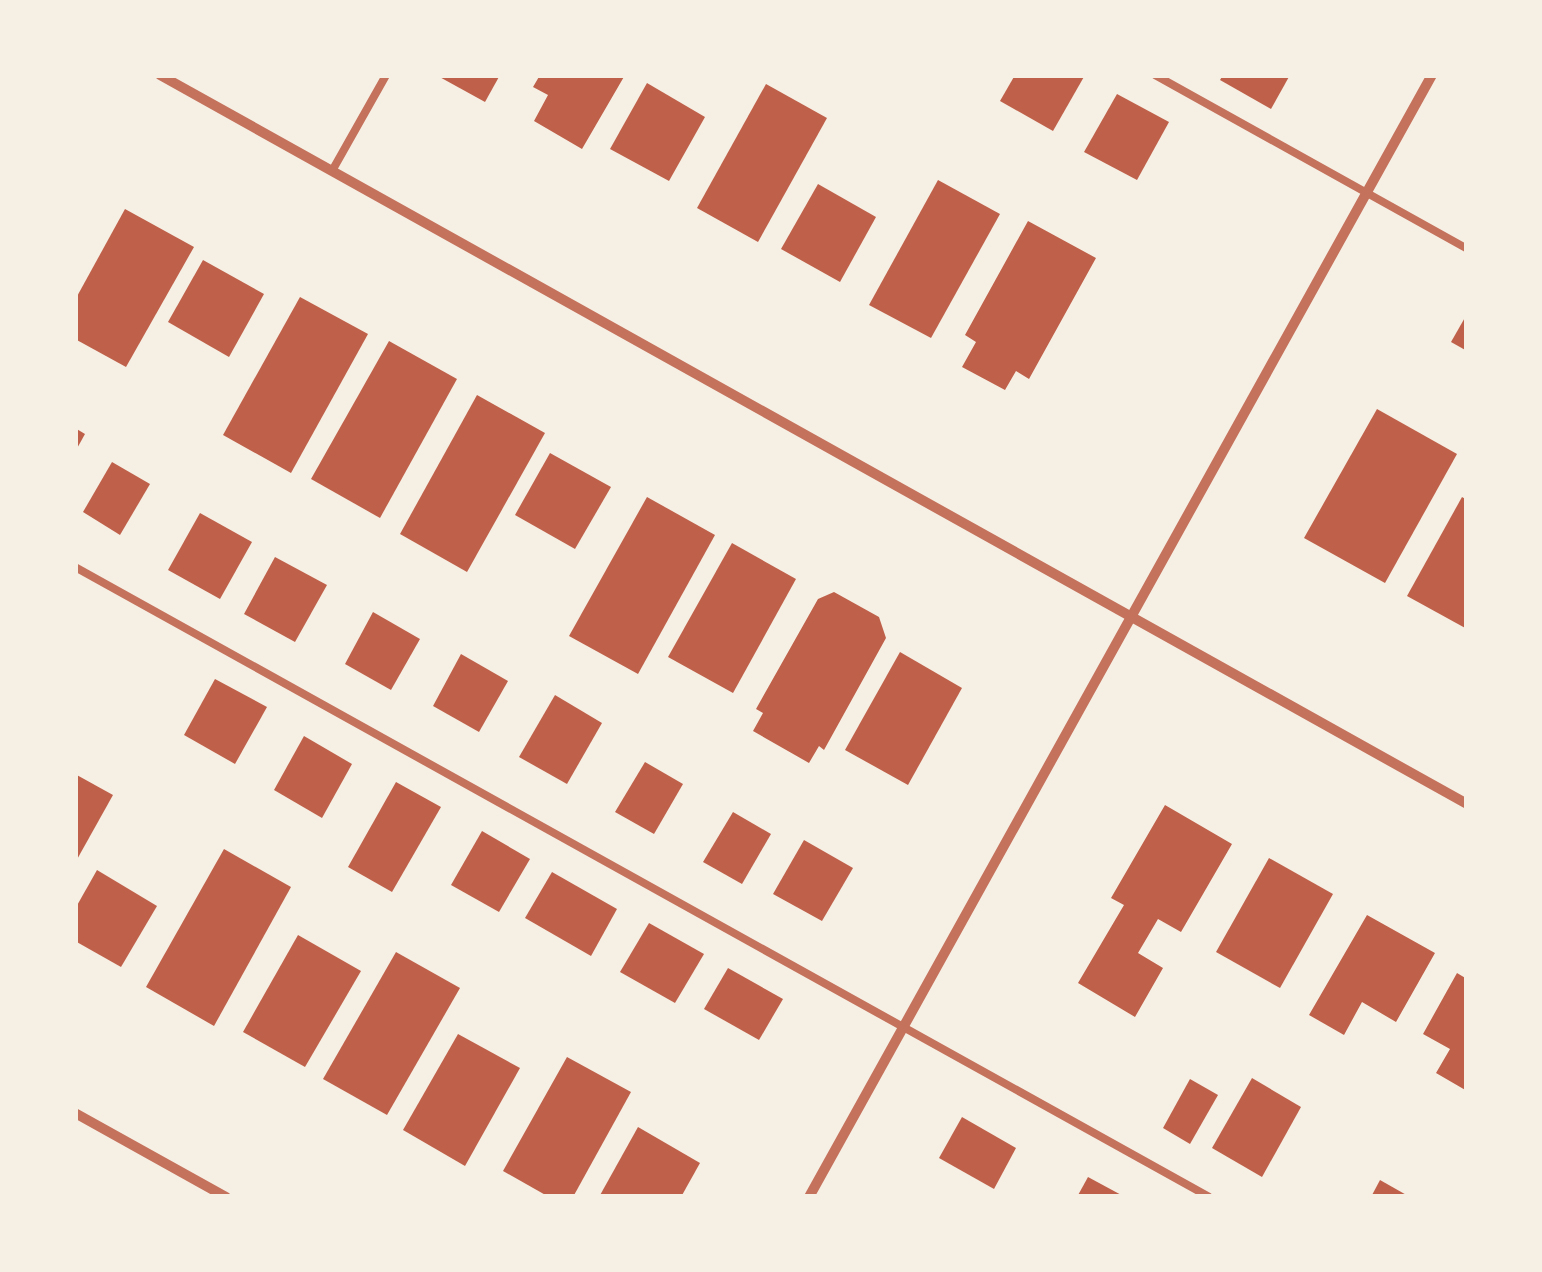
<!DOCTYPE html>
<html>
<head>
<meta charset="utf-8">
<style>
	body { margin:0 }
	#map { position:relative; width:1542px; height:1272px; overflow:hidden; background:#f6efe4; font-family:"Roboto Condensed",sans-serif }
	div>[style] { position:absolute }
	.building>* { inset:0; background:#bf614a }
	.service>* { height:8px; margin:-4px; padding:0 4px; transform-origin:4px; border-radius:4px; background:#c5725c }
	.minor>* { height:10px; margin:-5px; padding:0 5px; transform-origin:5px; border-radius:5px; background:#c5725c }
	span { translate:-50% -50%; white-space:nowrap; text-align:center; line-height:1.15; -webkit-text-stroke:10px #f6efe4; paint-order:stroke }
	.frame { position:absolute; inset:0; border:78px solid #f6efe4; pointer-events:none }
</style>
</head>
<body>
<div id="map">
	<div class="building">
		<div style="clip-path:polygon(436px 75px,500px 75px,485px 102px)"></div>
		<div style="clip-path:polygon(540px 75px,625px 75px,582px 149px,534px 121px,548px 95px,533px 87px)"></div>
		<div style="clip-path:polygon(1015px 75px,1085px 75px,1053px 131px,1000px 101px)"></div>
		<div style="clip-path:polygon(1223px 75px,1290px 75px,1271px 109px,1220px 80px)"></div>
		<div style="clip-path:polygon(647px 83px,705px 117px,669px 181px,610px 149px)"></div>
		<div style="clip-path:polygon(766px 84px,827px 118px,758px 242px,697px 208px)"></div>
		<div style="clip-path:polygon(1117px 94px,1169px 122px,1137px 180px,1084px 152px)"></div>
		<div style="clip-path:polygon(938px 180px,1000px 214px,931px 338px,869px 305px)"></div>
		<div style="clip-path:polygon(818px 184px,876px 217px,840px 282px,781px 249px)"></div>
		<div style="clip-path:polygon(125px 209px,194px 247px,126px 367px,75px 339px,75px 300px)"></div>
		<div style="clip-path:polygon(1028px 221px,1096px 258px,1029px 379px,1016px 371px,1005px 390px,962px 367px,976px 342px,965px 335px)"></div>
		<div style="clip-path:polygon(203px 260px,264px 294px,229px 357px,168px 322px)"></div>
		<div style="clip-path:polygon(300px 297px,368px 334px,291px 473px,223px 435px)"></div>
		<div style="clip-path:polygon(1467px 314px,1467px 351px,1451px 342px)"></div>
		<div style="clip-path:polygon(389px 341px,457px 379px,380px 518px,311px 479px)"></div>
		<div style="clip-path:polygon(477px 395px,545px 433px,467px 572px,400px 534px)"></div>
		<div style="clip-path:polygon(1377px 409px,1457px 454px,1385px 583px,1304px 538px)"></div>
		<div style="clip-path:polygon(75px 428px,85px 434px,75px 452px)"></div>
		<div style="clip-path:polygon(550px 453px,611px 487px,575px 549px,515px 515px)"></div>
		<div style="clip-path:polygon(112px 462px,150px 484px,120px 535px,83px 512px)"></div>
		<div style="clip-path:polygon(647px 497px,715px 535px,638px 674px,569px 636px)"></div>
		<div style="clip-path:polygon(1462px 497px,1467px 500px,1467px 629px,1407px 596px)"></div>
		<div style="clip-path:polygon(200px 513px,252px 542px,220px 599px,168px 570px)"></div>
		<div style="clip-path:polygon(732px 543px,796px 579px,733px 693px,668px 657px)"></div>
		<div style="clip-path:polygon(275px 557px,327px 585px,295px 642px,244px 614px)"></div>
		<div style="clip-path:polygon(834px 592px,879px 617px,886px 638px,824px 750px,819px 746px,809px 763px,753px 731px,763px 713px,756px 709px,818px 599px)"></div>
		<div style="clip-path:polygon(373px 612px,420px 639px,391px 690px,345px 664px)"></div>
		<div style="clip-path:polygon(900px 652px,962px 688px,908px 785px,845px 750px)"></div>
		<div style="clip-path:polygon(461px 654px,508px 681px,479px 732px,433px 706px)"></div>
		<div style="clip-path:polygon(215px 679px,267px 707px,235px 764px,184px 735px)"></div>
		<div style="clip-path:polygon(555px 695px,602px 723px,567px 784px,519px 757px)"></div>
		<div style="clip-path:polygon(304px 736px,352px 764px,322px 818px,274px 790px)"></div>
		<div style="clip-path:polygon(645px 762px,683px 784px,654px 834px,615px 812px)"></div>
		<div style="clip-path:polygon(75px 774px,113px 795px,75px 863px)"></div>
		<div style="clip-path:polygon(396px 782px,441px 807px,392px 892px,348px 867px)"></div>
		<div style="clip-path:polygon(1165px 805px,1232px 844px,1181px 932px,1158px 919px,1138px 953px,1163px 968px,1135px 1017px,1078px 983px,1124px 905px,1111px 898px)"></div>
		<div style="clip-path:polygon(733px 812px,771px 834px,742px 884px,703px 862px)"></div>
		<div style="clip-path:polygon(482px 831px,530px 859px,499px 912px,451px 885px)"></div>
		<div style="clip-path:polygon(804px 840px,853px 868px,822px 921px,773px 894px)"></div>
		<div style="clip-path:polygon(224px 849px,291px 887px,214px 1026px,146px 987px)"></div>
		<div style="clip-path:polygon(1269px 858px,1333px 894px,1280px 988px,1216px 952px)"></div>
		<div style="clip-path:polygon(97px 870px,157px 906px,121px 967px,75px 941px,75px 909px)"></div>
		<div style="clip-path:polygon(552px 872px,617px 909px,591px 956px,525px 918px)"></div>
		<div style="clip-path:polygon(1367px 915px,1435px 953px,1396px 1022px,1362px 1002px,1344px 1035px,1309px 1015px)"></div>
		<div style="clip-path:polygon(649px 923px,704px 954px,675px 1003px,620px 972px)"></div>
		<div style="clip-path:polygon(298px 935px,361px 971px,305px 1067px,243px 1032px)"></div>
		<div style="clip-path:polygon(396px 952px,460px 988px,387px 1115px,323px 1079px)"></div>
		<div style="clip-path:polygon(728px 968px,783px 999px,759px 1040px,704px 1009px)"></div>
		<div style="clip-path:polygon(1457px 973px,1467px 979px,1467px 1091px,1436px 1073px,1450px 1049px,1423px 1034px)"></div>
		<div style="clip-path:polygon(458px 1034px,520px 1068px,465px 1166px,403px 1130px)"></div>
		<div style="clip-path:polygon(567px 1057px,631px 1092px,573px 1197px,549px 1197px,503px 1171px)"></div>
		<div style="clip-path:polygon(1252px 1078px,1301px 1107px,1262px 1177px,1212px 1148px)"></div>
		<div style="clip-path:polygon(1190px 1079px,1218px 1095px,1190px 1144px,1163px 1128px)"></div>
		<div style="clip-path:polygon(962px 1117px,1016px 1148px,994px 1189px,939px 1158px)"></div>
		<div style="clip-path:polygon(638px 1127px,700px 1163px,681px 1197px,599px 1197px)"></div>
		<div style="clip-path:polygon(1088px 1177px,1125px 1197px,1077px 1197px)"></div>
		<div style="clip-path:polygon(1380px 1180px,1410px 1197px,1371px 1197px)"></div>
	</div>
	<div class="service">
		<div style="left:1155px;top:75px;width:357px;rotate:29.1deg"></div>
		<div style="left:332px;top:171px;width:110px;rotate:-60.6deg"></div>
		<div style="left:75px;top:567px;width:1297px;rotate:29.05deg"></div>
	</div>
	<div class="minor">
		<div style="left:160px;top:75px;width:1497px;rotate:29.15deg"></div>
		<div style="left:75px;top:1113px;width:173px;rotate:29.1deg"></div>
		<div style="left:809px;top:1197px;width:1283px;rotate:-60.96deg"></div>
	</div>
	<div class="frame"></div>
</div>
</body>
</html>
